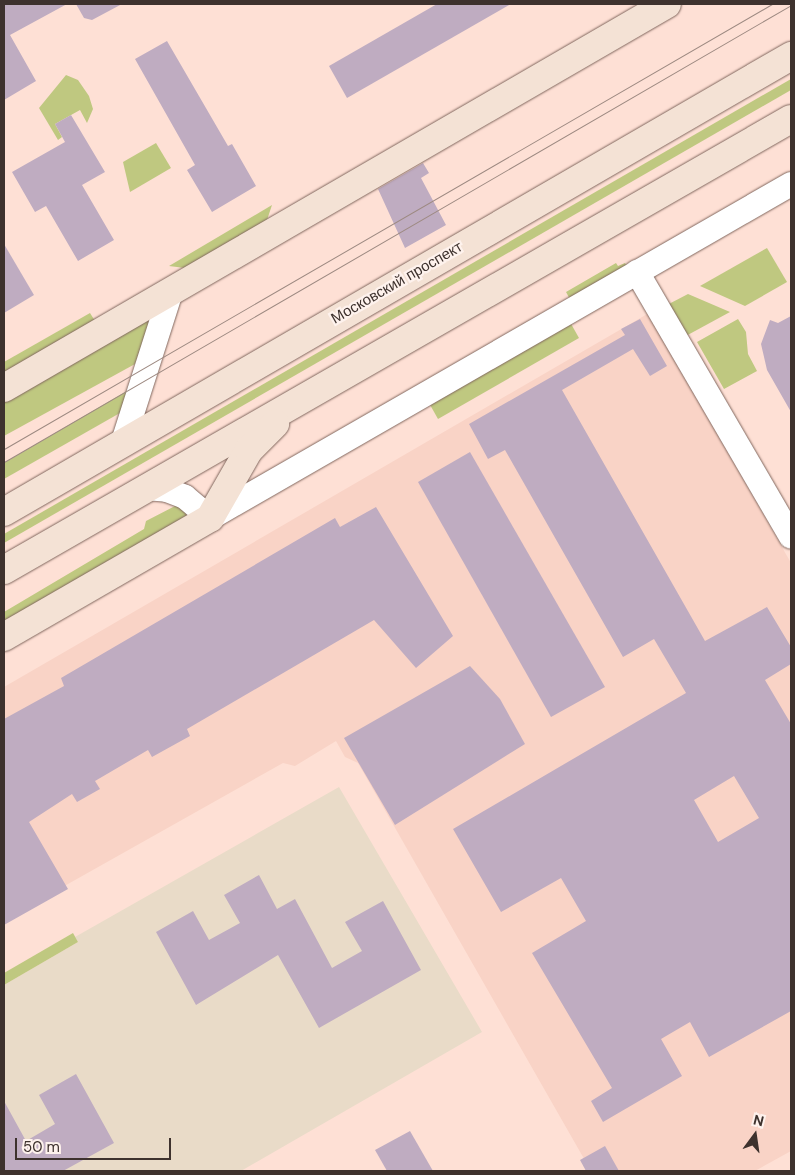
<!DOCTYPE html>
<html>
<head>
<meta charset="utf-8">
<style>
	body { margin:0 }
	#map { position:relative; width:795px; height:1175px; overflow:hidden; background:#fee0d5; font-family:"DM Sans",sans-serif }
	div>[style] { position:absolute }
	.built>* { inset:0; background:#f9d3c6 }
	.education>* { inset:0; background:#e9dbc8 }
	.green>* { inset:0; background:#bfc880 }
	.building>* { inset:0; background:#bfacc1 }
	.roads { filter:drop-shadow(0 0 1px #81675e) drop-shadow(0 0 1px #81675e) }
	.street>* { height:24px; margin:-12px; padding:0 12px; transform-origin:12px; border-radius:12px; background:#fff }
	.secondary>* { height:28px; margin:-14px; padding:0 14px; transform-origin:14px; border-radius:14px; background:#f4e2d5 }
	.tram>* { height:1px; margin:-0.5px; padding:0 0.5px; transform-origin:0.5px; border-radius:0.5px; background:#9d8981 }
	span { translate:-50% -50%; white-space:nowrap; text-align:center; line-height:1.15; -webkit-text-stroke:4.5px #fef2ed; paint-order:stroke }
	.street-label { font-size:15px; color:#3e322e }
	.frame { position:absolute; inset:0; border:5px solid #3e322e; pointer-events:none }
	.north { position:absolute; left:730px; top:1110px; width:50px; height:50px; -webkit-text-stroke:4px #fef2ed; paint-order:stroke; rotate:14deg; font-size:14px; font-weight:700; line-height:20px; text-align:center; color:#3e322e }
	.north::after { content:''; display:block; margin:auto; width:18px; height:22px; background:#3e322e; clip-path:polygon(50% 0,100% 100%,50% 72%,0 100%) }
	.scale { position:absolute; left:15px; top:1138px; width:156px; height:22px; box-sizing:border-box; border:2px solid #3e322e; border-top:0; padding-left:6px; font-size:15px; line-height:18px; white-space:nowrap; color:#3e322e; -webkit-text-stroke:4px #fef2ed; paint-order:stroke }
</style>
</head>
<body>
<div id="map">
	<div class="built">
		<div style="clip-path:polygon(649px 313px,791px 563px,791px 1151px,755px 1171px,591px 1171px,358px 763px,345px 757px,336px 741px,295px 766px,283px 763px,4px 920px,4px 687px)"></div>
	</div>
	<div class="education">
		<div style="clip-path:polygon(339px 787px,482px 1032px,241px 1171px,4px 1171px,4px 985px,78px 942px,75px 937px)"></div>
	</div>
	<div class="green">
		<div style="clip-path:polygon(66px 75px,78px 80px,89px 96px,93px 109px,87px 123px,80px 110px,55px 124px,62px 137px,58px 140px,39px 108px)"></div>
		<div style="clip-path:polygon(791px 79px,791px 90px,4px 543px,4px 534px)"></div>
		<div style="clip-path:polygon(156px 143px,171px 168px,130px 192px,123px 162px)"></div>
		<div style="clip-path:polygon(272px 205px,267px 220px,185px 268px,169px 266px)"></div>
		<div style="clip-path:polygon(767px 248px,787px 282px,745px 306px,700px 286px)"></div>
		<div style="clip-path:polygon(616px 263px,618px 266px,625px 263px,629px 270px,572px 303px,566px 292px)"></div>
		<div style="clip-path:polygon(688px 294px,730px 312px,684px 337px,665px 306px)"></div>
		<div style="clip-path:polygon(155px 308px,135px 364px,4px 436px,4px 396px)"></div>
		<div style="clip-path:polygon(90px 313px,95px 321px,4px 374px,4px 362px)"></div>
		<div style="clip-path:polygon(738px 319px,746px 332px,748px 354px,757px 371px,724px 389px,697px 342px)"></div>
		<div style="clip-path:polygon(570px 322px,579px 338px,438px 419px,429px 403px)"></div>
		<div style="clip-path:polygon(142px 382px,134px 405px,4px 479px,4px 463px)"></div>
		<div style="clip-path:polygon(177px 505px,185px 509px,187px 519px,4px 631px,4px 612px,144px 529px,146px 521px)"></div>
		<div style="clip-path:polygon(73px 933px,78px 942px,4px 985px,4px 973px)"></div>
	</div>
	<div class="building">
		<div style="clip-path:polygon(4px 4px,67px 4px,10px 35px,36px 81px,4px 100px)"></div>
		<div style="clip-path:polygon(76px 4px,122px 4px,92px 20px,84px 18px)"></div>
		<div style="clip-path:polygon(437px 4px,511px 4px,347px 98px,329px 66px)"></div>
		<div style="clip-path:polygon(167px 41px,228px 146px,232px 144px,256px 186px,212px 212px,187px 170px,195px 165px,135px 59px)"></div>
		<div style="clip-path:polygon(71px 115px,105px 172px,82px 185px,114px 240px,78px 261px,46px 206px,35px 212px,12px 172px,65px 142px,55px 124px)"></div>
		<div style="clip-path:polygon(423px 163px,429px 173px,421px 178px,446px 225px,405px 248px,378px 189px)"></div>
		<div style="clip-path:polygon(4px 244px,34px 295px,4px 313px)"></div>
		<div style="clip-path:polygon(791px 316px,791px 412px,767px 370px,761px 344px,770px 320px,778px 323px)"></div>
		<div style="clip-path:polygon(evenodd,640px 319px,667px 366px,650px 376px,633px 349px,562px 390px,705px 641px,767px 607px,791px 647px,791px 664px,765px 680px,791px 724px,791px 1011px,709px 1057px,690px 1022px,661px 1039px,682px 1076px,603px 1122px,591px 1101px,612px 1088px,532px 953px,586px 921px,561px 878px,501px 912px,453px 829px,686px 693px,654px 639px,623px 657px,505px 450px,488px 459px,469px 424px,625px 335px,621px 329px,640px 319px,734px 776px,759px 818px,718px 842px,694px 800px,734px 776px)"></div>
		<div style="clip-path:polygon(470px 452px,605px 687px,551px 717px,418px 482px)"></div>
		<div style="clip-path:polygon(376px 507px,453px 636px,416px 668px,374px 620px,187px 729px,190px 736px,152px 757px,148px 750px,95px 781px,100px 789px,77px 802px,72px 794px,29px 822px,68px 889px,4px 925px,4px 719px,64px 686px,61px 678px,335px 518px,340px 527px)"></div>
		<div style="clip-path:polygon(470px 666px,500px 699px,525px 744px,395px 825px,344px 738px)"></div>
		<div style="clip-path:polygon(259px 875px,277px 909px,295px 899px,332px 968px,362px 951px,345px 922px,383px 901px,421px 970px,319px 1028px,278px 955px,196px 1005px,156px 932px,193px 911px,209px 940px,240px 923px,224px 895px)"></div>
		<div style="clip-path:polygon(76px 1074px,114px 1143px,63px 1171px,4px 1171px,4px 1101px,26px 1141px,55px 1124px,39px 1095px)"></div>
		<div style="clip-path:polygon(410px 1131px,433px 1171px,387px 1171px,375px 1150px)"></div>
		<div style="clip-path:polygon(605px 1146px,619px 1171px,586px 1171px,580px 1160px)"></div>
	</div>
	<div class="roads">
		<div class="street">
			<div style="left:637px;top:272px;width:306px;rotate:59.8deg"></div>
			<div style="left:123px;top:442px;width:157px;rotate:-72.3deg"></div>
			<div style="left:146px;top:488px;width:21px;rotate:5deg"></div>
			<div style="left:167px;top:490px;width:19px;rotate:21deg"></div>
			<div style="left:185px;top:497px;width:33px;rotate:40deg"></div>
			<div style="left:210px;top:518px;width:670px;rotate:-29.89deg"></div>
		</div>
		<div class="secondary">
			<div style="left:4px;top:388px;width:766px;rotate:-30.08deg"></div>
			<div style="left:4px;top:512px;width:910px;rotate:-30.09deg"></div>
			<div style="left:4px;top:570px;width:907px;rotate:-29.82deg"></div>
			<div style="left:4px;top:637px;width:238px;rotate:-30deg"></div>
			<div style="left:210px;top:518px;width:78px;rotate:-60.2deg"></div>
			<div style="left:249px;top:450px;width:37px;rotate:-45deg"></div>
		</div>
	</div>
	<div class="tram">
		<div style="left:4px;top:449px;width:888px;rotate:-30.09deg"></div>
		<div style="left:4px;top:462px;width:910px;rotate:-30.14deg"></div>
	</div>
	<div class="street-label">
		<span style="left:397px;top:283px;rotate:-30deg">Московский проспект</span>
	</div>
	<div class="frame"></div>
	<div class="north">N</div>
	<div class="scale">50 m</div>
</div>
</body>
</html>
